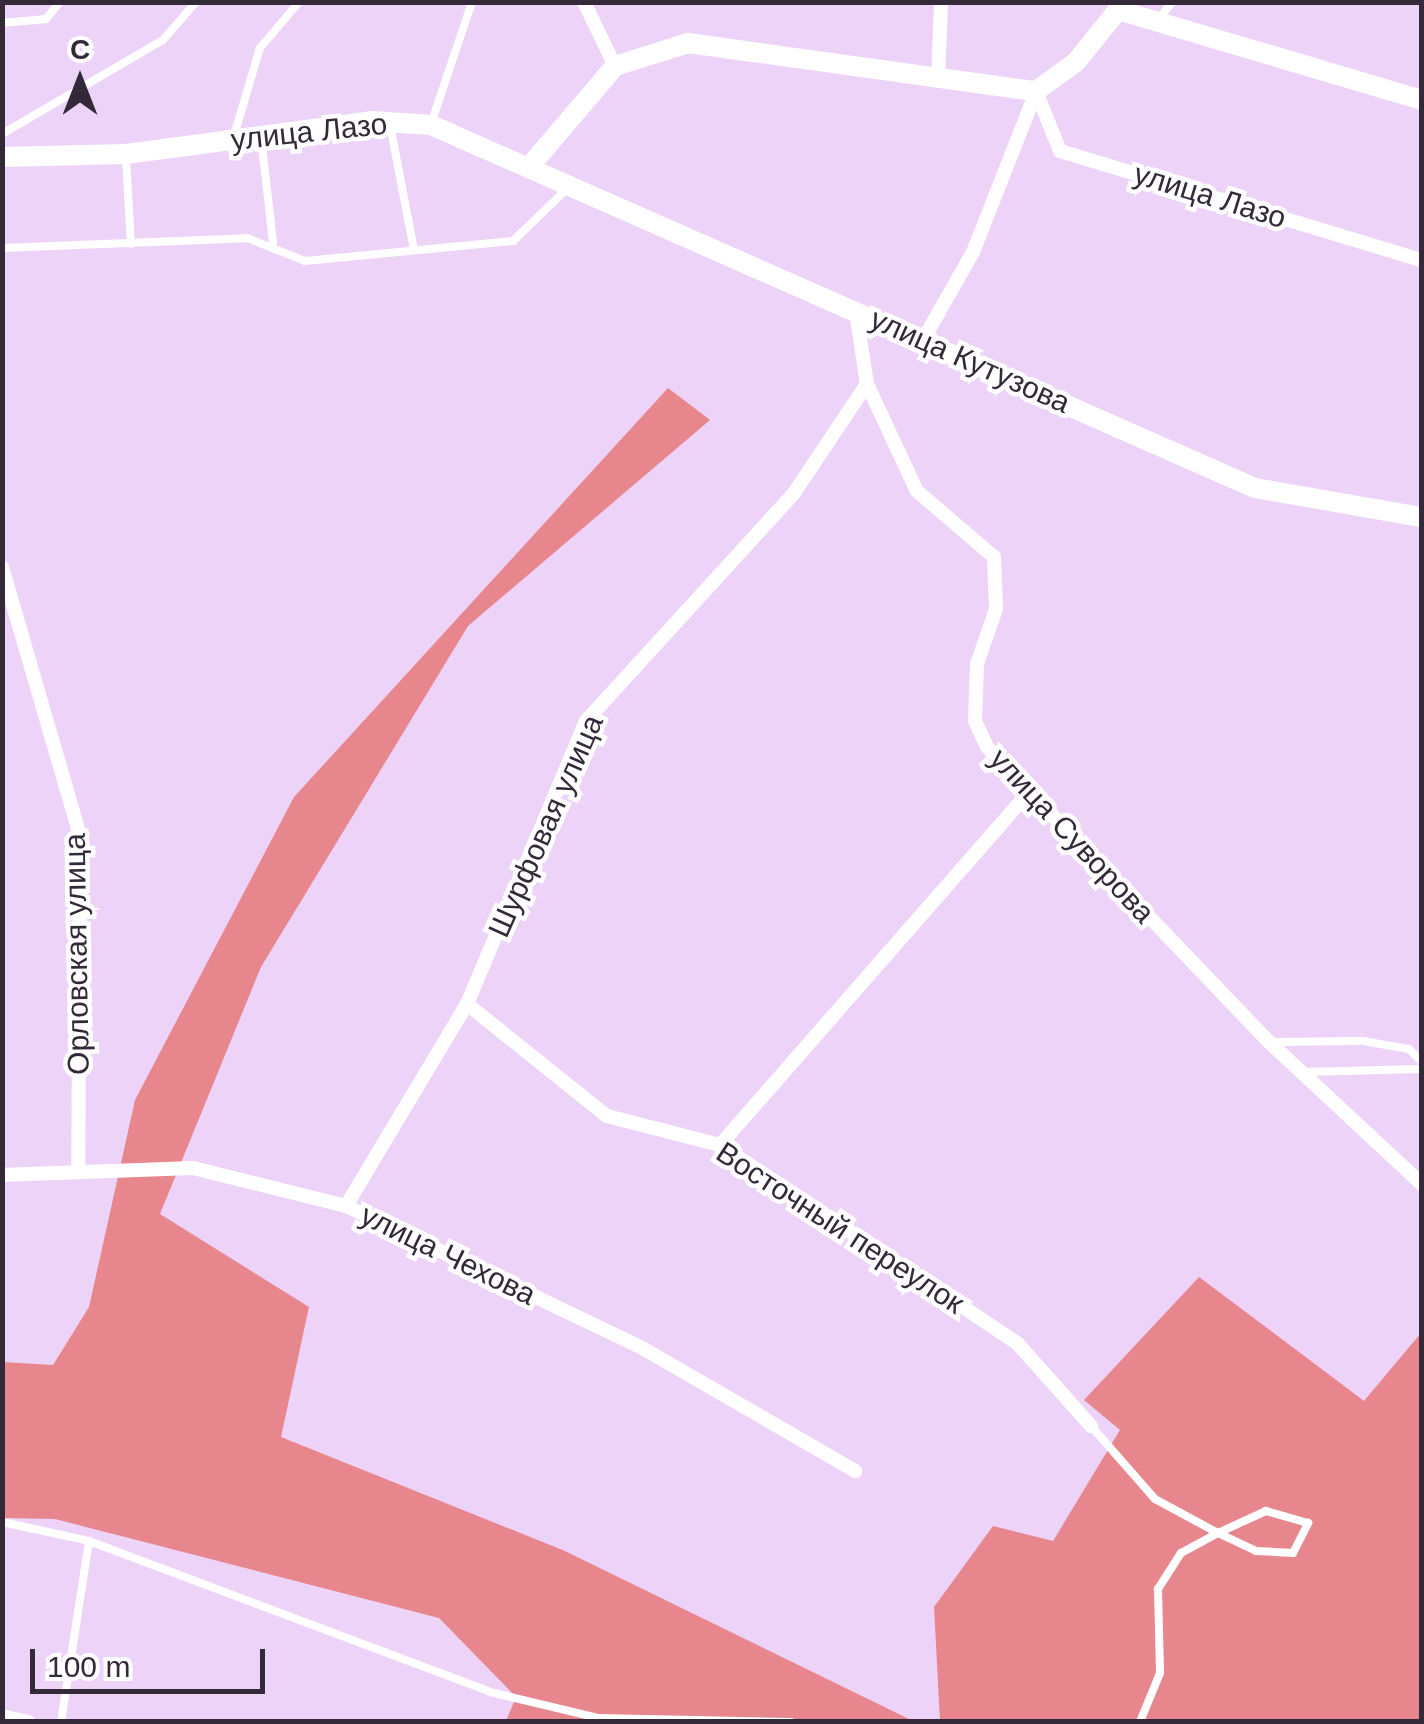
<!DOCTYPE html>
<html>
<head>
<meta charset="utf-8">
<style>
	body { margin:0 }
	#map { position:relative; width:1424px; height:1724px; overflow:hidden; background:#eed3f9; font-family:Arial,sans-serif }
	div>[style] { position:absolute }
	.forest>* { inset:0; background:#e7868c }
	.lane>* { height:8px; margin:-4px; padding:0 4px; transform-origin:4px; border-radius:4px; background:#fff }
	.street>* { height:14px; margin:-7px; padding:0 7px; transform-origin:7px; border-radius:7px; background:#fff }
	.secondary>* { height:20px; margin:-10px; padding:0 10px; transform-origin:10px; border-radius:10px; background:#fff }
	span { translate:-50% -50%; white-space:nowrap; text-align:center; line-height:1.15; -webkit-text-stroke:9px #fff; paint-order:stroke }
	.street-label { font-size:30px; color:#332938 }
	.frame { position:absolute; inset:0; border:5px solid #332938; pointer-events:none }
	.north { position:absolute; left:30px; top:30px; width:100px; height:100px; -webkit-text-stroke:8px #fff; paint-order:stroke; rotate:0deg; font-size:28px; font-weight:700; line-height:40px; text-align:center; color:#332938 }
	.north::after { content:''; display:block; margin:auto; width:35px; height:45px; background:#332938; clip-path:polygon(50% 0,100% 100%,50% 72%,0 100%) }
	.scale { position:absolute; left:30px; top:1649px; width:235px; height:45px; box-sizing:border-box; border:5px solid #332938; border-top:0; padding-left:12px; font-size:30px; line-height:35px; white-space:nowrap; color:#332938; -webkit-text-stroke:8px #fff; paint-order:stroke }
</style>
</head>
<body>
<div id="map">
	<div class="forest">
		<div style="clip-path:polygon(668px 388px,710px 420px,468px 626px,261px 967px,160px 1214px,309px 1307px,281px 1437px,565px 1551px,913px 1721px,506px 1721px,516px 1697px,439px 1618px,55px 1519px,3px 1518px,2px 1362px,53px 1365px,89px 1307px,135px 1100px,294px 797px)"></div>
		<div style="clip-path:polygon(1199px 1277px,1364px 1401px,1421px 1333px,1421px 1721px,940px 1721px,934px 1607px,993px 1526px,1053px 1541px,1120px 1430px,1084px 1400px)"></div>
	</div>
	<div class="lane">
		<div style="left:1159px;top:18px;width:21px;rotate:-49deg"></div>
		<div style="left:2px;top:23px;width:44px;rotate:-5.2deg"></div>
		<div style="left:46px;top:19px;width:22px;rotate:-51deg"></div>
		<div style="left:432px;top:121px;width:126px;rotate:-71.4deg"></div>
		<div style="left:390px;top:125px;width:127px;rotate:79.1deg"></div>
		<div style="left:2px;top:134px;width:186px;rotate:-30.3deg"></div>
		<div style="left:163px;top:40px;width:50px;rotate:-49deg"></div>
		<div style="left:261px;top:137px;width:106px;rotate:83.5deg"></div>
		<div style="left:233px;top:139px;width:95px;rotate:-73.5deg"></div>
		<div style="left:260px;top:48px;width:60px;rotate:-49.7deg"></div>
		<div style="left:126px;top:158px;width:86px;rotate:86.7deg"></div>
		<div style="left:2px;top:248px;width:245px;rotate:-2.3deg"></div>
		<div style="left:247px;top:238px;width:62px;rotate:21.6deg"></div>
		<div style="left:305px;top:261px;width:209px;rotate:-5.5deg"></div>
		<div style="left:513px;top:241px;width:78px;rotate:-44deg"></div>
		<div style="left:1269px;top:1042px;width:94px;rotate:-0.6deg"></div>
		<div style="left:1363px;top:1041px;width:47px;rotate:9.9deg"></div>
		<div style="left:1409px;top:1049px;width:18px;rotate:45deg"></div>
		<div style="left:1302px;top:1072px;width:120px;rotate:-1.4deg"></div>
		<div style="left:1091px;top:1426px;width:97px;rotate:48.8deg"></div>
		<div style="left:1155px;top:1499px;width:72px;rotate:28.4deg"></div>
		<div style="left:1218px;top:1533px;width:42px;rotate:25.3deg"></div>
		<div style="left:1256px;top:1551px;width:37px;rotate:3deg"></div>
		<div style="left:1293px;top:1553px;width:34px;rotate:-63deg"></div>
		<div style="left:1308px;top:1523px;width:44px;rotate:-164.1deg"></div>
		<div style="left:1266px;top:1511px;width:53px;rotate:155.4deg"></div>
		<div style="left:1218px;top:1533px;width:42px;rotate:151.6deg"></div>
		<div style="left:1181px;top:1553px;width:43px;rotate:122.6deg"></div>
		<div style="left:1158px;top:1589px;width:84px;rotate:88.6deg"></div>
		<div style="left:1160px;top:1673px;width:53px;rotate:112.2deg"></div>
		<div style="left:2px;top:1522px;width:89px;rotate:12.3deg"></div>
		<div style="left:89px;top:1541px;width:428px;rotate:20.6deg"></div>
		<div style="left:490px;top:1692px;width:111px;rotate:13.5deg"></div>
		<div style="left:598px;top:1718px;width:193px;rotate:1.2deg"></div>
		<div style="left:61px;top:1722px;width:183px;rotate:-81.2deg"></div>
	</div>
	<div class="street">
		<div style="left:584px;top:2px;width:71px;rotate:64.2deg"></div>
		<div style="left:938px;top:81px;width:79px;rotate:-87.8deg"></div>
		<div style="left:1036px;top:91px;width:65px;rotate:68.2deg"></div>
		<div style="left:1060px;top:151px;width:378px;rotate:16.8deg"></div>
		<div style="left:856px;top:312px;width:73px;rotate:81.3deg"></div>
		<div style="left:867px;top:384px;width:118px;rotate:65deg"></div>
		<div style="left:917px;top:491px;width:101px;rotate:40.6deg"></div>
		<div style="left:994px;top:557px;width:52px;rotate:87.8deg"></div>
		<div style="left:996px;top:609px;width:58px;rotate:109.1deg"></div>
		<div style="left:977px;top:664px;width:57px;rotate:92deg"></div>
		<div style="left:975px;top:721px;width:29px;rotate:65deg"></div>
		<div style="left:987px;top:747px;width:408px;rotate:46.3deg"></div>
		<div style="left:1269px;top:1042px;width:209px;rotate:42.9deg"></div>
		<div style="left:923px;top:340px;width:101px;rotate:-60.4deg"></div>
		<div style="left:973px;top:252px;width:172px;rotate:-68.5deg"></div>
		<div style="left:2px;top:567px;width:279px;rotate:73.8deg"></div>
		<div style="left:80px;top:835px;width:336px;rotate:90.3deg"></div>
		<div style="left:467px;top:1004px;width:179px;rotate:38.7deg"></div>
		<div style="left:607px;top:1116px;width:117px;rotate:14.4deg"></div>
		<div style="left:720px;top:1145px;width:358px;rotate:33.7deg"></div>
		<div style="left:1018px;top:1344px;width:110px;rotate:48.3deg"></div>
		<div style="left:720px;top:1145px;width:468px;rotate:-48.8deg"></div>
		<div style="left:2px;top:1175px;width:191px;rotate:-2.1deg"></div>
		<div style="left:193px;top:1168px;width:158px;rotate:13.9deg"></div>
		<div style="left:346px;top:1206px;width:331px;rotate:25.6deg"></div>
		<div style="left:644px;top:1349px;width:244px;rotate:30deg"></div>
		<div style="left:346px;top:1206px;width:235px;rotate:-59.1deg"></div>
		<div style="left:467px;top:1004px;width:307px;rotate:-67.2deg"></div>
		<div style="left:586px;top:721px;width:309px;rotate:-47.6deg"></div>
		<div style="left:794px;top:493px;width:131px;rotate:-56.2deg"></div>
		<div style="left:2px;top:1716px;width:27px;rotate:13deg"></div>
	</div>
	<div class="secondary">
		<div style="left:2px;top:157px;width:124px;rotate:-1.4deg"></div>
		<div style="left:126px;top:154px;width:248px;rotate:-7.6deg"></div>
		<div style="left:372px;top:121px;width:59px;rotate:3.9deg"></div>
		<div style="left:431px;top:125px;width:900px;rotate:23.78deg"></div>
		<div style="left:1255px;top:488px;width:169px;rotate:9.9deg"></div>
		<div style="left:530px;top:166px;width:131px;rotate:-49.6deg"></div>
		<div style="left:615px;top:66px;width:77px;rotate:-17.5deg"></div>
		<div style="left:688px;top:43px;width:351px;rotate:7.9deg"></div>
		<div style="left:1036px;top:91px;width:49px;rotate:-35.9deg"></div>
		<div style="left:1076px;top:62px;width:67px;rotate:-51.1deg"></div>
		<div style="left:1118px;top:10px;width:317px;rotate:16.5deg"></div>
	</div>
	<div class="street-label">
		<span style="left:309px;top:132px;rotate:-6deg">улица Лазо</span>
		<span style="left:1210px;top:196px;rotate:17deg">улица Лазо</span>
		<span style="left:970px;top:361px;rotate:24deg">улица Кутузова</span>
		<span style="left:546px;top:826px;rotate:-66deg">Шурфовая улица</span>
		<span style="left:1072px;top:836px;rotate:47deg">улица Суворова</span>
		<span style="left:77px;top:954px;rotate:-91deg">Орловская улица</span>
		<span style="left:840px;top:1228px;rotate:33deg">Восточный переулок</span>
		<span style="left:448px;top:1255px;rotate:26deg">улица Чехова</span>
	</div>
	<div class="frame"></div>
	<div class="north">С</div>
	<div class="scale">100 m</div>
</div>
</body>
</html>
